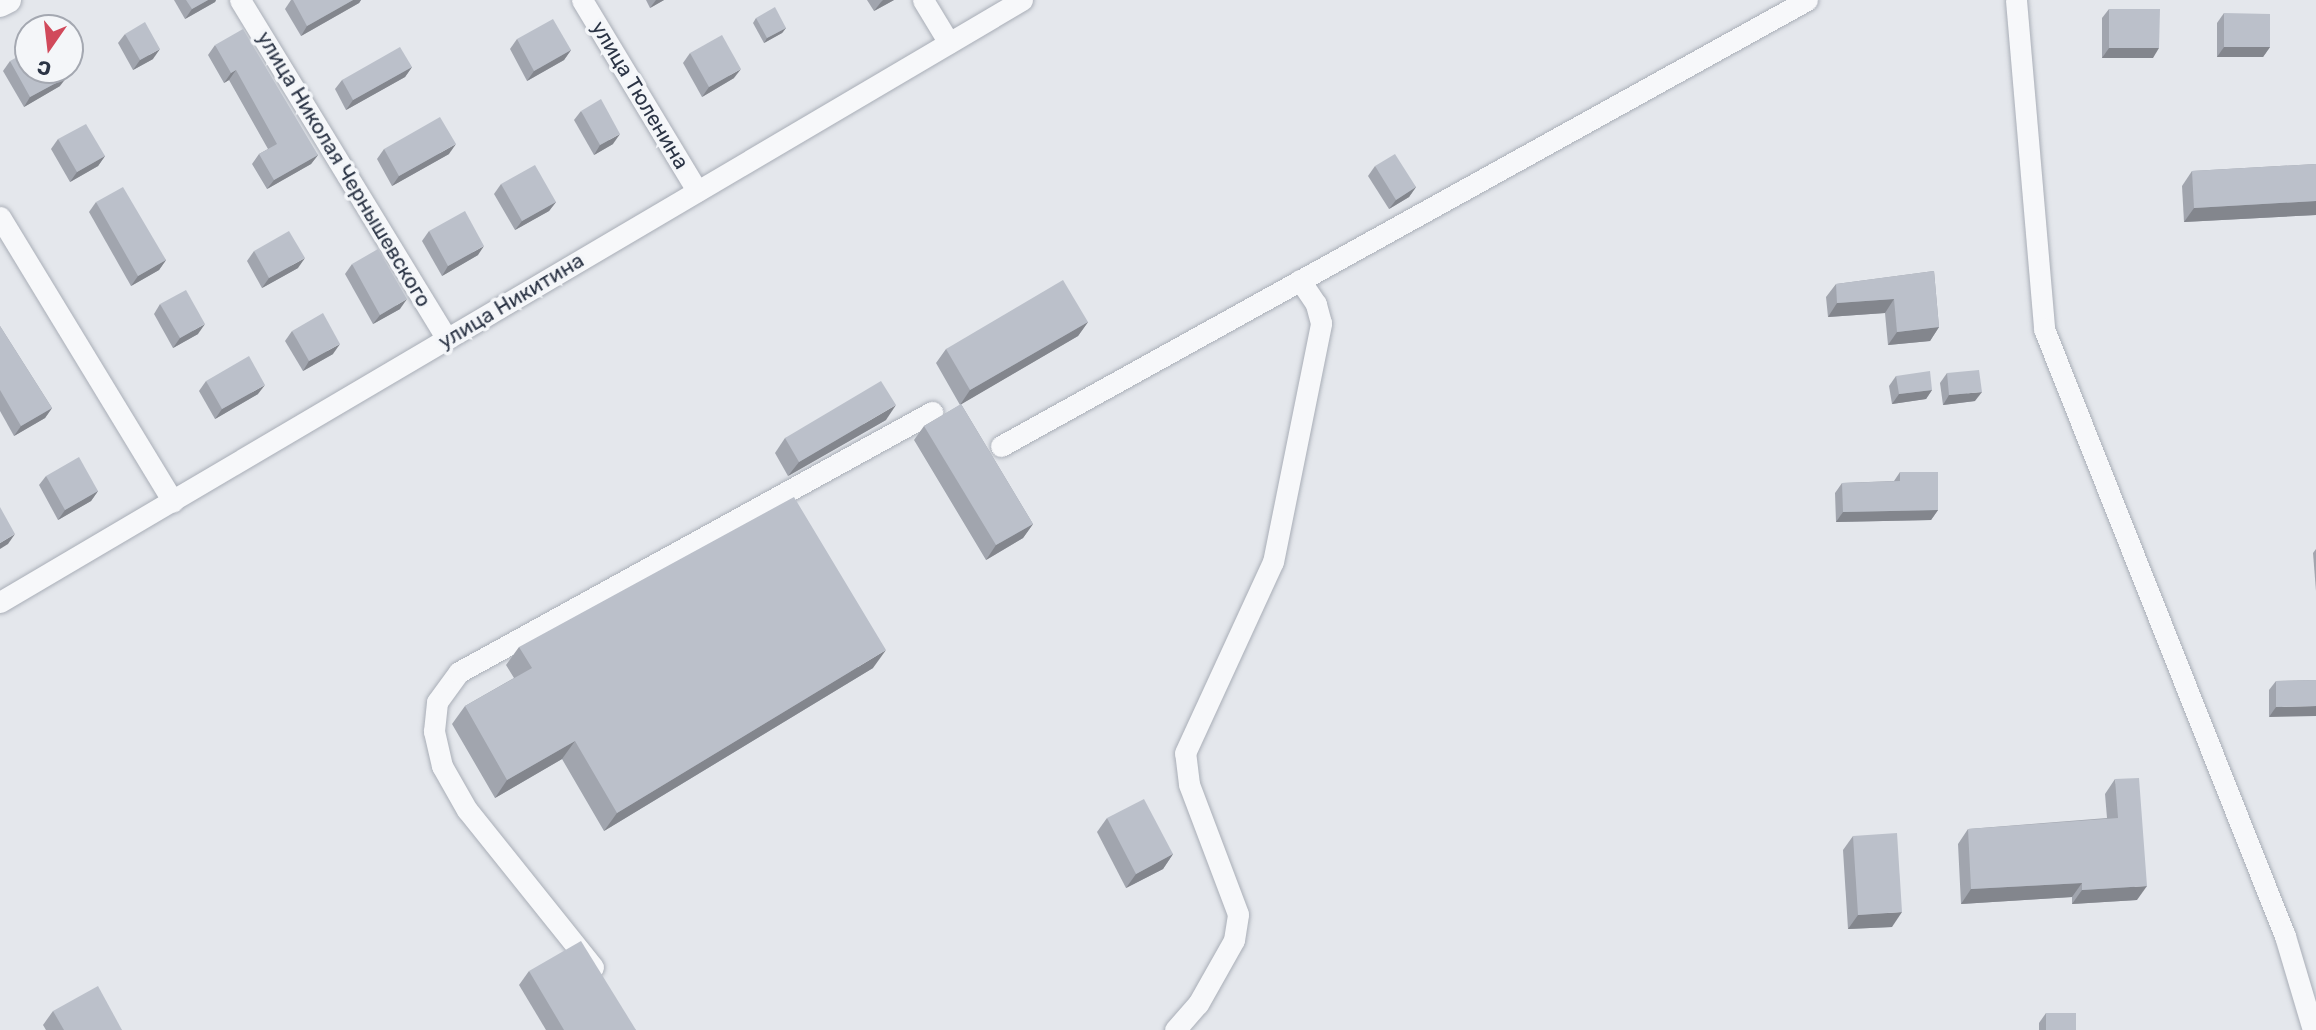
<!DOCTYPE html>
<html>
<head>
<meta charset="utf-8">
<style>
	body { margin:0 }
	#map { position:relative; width:2316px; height:1030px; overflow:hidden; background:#e4e7ec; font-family:Rubik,sans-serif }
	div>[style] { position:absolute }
	.roads { filter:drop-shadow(0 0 2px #a9aeb7) drop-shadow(0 0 2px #a9aeb7) }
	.minor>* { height:21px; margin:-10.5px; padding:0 10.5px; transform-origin:10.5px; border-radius:10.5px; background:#f7f8fa }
	.tertiary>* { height:26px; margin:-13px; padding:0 13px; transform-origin:13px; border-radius:13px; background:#f7f8fa }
	.wall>* { inset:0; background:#a1a5ae }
	.shaded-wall>* { inset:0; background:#83868d }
	.building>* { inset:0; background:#bbc0ca }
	span { translate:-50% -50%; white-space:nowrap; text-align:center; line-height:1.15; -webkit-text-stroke:7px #f4f6f9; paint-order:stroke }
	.street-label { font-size:21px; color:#2b3445 }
	.north { position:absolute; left:14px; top:14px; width:70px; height:70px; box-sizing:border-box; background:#f4f6f9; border:2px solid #a4a8b1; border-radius:50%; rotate:194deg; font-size:19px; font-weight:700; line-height:28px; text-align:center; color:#2b3445 }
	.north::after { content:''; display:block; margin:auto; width:24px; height:32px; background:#d1495b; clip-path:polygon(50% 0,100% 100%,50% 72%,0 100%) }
</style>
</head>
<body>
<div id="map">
	<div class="roads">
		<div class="minor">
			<div style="left:240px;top:0;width:397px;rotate:58.6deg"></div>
			<div style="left:582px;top:0;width:223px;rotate:58.9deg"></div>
			<div style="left:923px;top:0;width:50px;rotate:58.8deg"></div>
			<div style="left:2016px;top:0;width:330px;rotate:85.1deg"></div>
			<div style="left:2044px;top:329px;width:653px;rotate:68.35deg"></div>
			<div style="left:2285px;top:936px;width:98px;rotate:73.4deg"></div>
			<div style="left:0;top:217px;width:333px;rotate:58.7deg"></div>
			<div style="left:1001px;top:446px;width:921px;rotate:-28.96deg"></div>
			<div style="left:0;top:602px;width:1186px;rotate:-30.5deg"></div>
			<div style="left:593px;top:967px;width:201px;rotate:-128.7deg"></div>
			<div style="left:467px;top:810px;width:51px;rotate:-119.6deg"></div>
			<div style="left:442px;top:766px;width:36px;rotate:-103deg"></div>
			<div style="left:434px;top:731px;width:29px;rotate:-84deg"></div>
			<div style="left:437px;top:702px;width:37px;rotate:-54deg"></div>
			<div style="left:459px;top:672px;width:540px;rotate:-28.8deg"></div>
			<div style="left:1175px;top:1030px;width:35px;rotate:-49deg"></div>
			<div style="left:1198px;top:1004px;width:73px;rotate:-60.6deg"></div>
			<div style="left:1234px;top:940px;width:26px;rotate:-81deg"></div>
			<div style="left:1238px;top:914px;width:139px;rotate:-110.7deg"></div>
			<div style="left:1189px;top:784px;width:31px;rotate:-97deg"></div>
			<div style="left:1185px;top:753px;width:210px;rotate:-65.3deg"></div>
			<div style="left:1273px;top:562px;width:244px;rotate:-78.6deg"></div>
			<div style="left:1321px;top:323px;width:20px;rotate:-105deg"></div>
			<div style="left:1316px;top:304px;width:29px;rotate:-124deg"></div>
		</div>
		<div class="tertiary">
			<div style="left:0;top:4px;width:9px;rotate:-27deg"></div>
		</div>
	</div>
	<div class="wall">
		<div style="clip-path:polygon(174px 0,216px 0,215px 2px,185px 19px)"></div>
		<div style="clip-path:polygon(291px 0,361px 0,359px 3px,301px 36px,285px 9px)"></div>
		<div style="clip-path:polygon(646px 0,664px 0,650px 8px)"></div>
		<div style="clip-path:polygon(867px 0,894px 0,874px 11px)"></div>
		<div style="clip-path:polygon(2109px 9px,2153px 58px,2102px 58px,2102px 18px)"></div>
		<div style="clip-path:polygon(2224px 13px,2270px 47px,2263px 57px,2217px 57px,2217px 23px)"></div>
		<div style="clip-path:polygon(756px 18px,786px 28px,782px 33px,764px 43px,753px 23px)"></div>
		<div style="clip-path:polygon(125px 34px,153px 59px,133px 70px,118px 43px)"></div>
		<div style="clip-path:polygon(517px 39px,571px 50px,564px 60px,527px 81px,510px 49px)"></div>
		<div style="clip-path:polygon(215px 45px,318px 155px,311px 164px,267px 189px,252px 164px,259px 154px,268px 149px,229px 80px,224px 83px,208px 55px)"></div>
		<div style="clip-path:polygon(690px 53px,734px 78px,702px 97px,683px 63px)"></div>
		<div style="clip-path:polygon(10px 61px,60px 86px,24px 107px,3px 71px)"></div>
		<div style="clip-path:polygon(412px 67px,405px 77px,346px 110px,335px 89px,342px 80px)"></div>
		<div style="clip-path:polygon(581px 111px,613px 144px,594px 155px,574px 120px)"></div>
		<div style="clip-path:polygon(58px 139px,105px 156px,98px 166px,70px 182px,51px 149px)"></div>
		<div style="clip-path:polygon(384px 149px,449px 154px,392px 186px,377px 159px)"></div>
		<div style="clip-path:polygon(2316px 164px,2316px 215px,2184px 222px,2182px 186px,2192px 171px)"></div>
		<div style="clip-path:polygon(1375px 166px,1416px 187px,1409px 197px,1389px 209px,1368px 176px)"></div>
		<div style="clip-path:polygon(501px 184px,556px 202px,549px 211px,515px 230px,494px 194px)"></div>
		<div style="clip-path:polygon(96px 202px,166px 260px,159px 270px,131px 286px,89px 212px)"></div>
		<div style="clip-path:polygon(429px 231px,478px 255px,442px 276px,422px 241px)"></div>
		<div style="clip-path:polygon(254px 251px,298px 268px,262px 288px,247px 261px)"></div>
		<div style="clip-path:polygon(352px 264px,400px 309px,373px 324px,345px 274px)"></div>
		<div style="clip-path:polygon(1934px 271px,1939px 327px,1930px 341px,1888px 345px,1885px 313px,1828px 317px,1826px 297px,1836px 284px)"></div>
		<div style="clip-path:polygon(160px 304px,198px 334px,173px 348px,154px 314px)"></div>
		<div style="clip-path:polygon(1088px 322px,1078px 336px,961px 404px,1033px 524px,1023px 538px,986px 560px,914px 440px,924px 426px,960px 405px,936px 363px,946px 349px)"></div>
		<div style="clip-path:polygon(0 326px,52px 408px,45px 418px,14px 436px,0 411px)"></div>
		<div style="clip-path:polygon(292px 331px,333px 354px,303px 371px,285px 341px)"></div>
		<div style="clip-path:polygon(1947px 373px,1975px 401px,1943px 405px,1940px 383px)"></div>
		<div style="clip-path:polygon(1896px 376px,1932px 390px,1926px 399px,1892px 404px,1889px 386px)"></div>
		<div style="clip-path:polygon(206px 381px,258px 394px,215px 419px,199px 391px)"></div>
		<div style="clip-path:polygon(886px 420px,788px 476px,775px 453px,785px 438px)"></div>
		<div style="clip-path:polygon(1900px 472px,1938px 510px,1931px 520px,1836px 522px,1835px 493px,1842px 483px,1894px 481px)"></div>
		<div style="clip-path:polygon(46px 476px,98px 491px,91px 501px,58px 520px,39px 485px)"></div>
		<div style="clip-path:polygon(2316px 549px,2316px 591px,2313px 553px)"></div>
		<div style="clip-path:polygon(519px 647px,873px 668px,604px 831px,562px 759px,495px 798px,452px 724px,465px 706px,514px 678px,506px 665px)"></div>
		<div style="clip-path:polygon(2316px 680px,2269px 717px,2269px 690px,2276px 681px)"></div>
		<div style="clip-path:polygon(2115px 779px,2137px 900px,2072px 904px,2072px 897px,1961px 904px,1958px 844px,1968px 829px,2107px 818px,2105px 794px)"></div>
		<div style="clip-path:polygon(1107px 818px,1173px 854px,1163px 869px,1126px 888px,1097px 832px)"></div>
		<div style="clip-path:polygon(1853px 836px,1892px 927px,1848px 929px,1843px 850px)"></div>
		<div style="clip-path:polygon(529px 971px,636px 1030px,546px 1030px,519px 985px)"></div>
		<div style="clip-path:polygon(53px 1011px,122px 1030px,46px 1030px,43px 1025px)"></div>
		<div style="clip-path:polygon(2046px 1013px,2076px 1030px,2039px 1030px,2039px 1023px)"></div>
	</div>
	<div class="shaded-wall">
		<div style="clip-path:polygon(208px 0,216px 0,215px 2px,185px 19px,192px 9px)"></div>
		<div style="clip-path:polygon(353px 0,361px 0,359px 3px,301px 36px,307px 26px)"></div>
		<div style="clip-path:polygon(656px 0,664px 0,650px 8px)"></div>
		<div style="clip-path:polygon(883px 0,894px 0,874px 11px,881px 2px)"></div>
		<div style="clip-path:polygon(786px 28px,782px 33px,764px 43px,767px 38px)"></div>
		<div style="clip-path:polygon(2224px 47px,2270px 47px,2263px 57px,2217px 57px)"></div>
		<div style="clip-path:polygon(2109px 48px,2159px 48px,2153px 58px,2102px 58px)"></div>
		<div style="clip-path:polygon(160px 49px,153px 59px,133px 70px,140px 60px)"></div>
		<div style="clip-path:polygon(571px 50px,564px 60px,527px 81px,534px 71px)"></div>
		<div style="clip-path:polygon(412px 67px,405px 77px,346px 110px,353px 100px)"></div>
		<div style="clip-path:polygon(741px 69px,734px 78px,702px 97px,709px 87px)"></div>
		<div style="clip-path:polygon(236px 70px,229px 80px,224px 83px,231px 73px)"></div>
		<div style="clip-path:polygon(67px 77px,60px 86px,24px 107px,30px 97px)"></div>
		<div style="clip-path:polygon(620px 134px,613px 144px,594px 155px,600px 145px)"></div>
		<div style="clip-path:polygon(456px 144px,449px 154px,392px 186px,399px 176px)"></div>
		<div style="clip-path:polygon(318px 155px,311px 164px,267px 189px,274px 180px)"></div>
		<div style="clip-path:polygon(105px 156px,98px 166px,70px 182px,77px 172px)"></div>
		<div style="clip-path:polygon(1416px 187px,1409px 197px,1389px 209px,1396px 200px)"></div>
		<div style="clip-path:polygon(2316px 201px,2316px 215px,2184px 222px,2194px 208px)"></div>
		<div style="clip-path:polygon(556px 202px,549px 211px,515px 230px,522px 221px)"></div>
		<div style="clip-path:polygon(484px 246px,478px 255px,442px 276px,448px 266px)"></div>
		<div style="clip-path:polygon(305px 258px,298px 268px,262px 288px,269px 278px)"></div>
		<div style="clip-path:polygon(166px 260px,159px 270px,131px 286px,138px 276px)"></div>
		<div style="clip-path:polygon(407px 299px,400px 309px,373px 324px,380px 315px)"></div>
		<div style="clip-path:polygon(1894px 299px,1885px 313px,1828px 317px,1837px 303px)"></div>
		<div style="clip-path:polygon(1088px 322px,1078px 336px,960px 405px,970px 390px)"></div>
		<div style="clip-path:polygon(205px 324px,198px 334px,173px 348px,180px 338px)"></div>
		<div style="clip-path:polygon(1939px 327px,1930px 341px,1888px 345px,1897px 332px)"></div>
		<div style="clip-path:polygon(340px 344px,333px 354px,303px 371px,309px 361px)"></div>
		<div style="clip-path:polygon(265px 385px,258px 394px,215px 419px,222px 409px)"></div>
		<div style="clip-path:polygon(1932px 390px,1926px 399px,1892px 404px,1899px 394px)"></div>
		<div style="clip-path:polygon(1982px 392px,1975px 401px,1943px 405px,1949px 395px)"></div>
		<div style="clip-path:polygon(896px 405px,886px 420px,788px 476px,799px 462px)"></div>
		<div style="clip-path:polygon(52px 408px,45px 418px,14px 436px,21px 426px)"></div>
		<div style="clip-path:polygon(98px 491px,91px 501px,58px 520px,65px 510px)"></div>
		<div style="clip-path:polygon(1938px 510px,1931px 520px,1836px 522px,1843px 512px)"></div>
		<div style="clip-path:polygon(1033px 524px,1023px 538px,986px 560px,996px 545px)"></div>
		<div style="clip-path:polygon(15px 534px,8px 544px,0 549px,0 543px)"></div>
		<div style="clip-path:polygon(886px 650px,873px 668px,604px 831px,617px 813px)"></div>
		<div style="clip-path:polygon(2316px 706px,2316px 716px,2269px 717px,2276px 707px)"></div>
		<div style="clip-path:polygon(575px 741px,562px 759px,495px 798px,507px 780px)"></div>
		<div style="clip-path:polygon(1173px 854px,1163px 869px,1126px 888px,1136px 874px)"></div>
		<div style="clip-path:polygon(2082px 883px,2072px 897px,1961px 904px,1971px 889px)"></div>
		<div style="clip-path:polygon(2147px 886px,2137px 900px,2072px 904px,2082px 890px)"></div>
		<div style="clip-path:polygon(1902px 912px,1892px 927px,1848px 929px,1858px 915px)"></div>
	</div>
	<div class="building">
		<div style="clip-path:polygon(186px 0,208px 0,192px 9px)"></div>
		<div style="clip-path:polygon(293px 0,353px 0,307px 26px)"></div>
		<div style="clip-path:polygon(775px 7px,786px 28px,767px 38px,756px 18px)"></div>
		<div style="clip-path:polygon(2109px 9px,2160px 9px,2159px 48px,2109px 48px)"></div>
		<div style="clip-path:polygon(2224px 13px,2270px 14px,2270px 47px,2224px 47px)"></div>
		<div style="clip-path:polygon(553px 19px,571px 50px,534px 71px,517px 39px)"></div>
		<div style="clip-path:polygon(145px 22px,160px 49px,140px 60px,125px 34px)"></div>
		<div style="clip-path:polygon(243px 29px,318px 155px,274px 180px,259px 154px,277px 144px,236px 70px,231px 73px,215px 45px)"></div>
		<div style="clip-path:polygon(722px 35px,741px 69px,709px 87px,690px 53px)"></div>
		<div style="clip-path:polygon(400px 47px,412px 67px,353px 100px,342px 80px)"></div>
		<div style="clip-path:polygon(28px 51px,28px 70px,63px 70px,67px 77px,30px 97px,10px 61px)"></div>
		<div style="clip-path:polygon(601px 99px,620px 134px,600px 145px,581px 111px)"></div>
		<div style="clip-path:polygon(440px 117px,456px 144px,399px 176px,384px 149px)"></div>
		<div style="clip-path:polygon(86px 124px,105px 156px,77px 172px,58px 139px)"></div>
		<div style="clip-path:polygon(1395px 154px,1416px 187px,1396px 200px,1375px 166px)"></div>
		<div style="clip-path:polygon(2316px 164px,2316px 201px,2194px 208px,2192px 171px)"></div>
		<div style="clip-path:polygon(535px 165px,556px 202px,522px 221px,501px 184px)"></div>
		<div style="clip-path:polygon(123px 187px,166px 260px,138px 276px,96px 202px)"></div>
		<div style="clip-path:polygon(465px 211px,484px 246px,448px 266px,429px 231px)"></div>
		<div style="clip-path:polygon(289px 231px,305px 258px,269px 278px,254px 251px)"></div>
		<div style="clip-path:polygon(378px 249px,407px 299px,380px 315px,352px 264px)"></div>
		<div style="clip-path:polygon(1934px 271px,1939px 327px,1897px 332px,1894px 299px,1837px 303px,1836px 284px)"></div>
		<div style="clip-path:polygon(1063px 280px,1088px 322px,970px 390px,946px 349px)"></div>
		<div style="clip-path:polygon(186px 290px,205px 324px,180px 338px,160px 304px)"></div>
		<div style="clip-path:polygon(323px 313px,340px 344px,309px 361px,292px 331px)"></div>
		<div style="clip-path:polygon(0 326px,52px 408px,21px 426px,0 390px)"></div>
		<div style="clip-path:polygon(249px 356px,265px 385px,222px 409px,206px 381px)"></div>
		<div style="clip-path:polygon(1979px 370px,1982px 392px,1949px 395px,1947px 373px)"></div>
		<div style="clip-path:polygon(1930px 371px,1932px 390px,1899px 394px,1896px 376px)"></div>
		<div style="clip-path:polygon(881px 381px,896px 405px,799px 462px,785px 438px)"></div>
		<div style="clip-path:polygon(961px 404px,1033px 524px,996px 545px,924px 426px)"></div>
		<div style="clip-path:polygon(79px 457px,98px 491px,65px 510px,46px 476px)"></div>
		<div style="clip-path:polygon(1900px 472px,1938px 472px,1938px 510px,1843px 512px,1842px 483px,1900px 481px)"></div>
		<div style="clip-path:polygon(794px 497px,886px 650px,617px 813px,575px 741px,507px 780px,465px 706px,532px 668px,519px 647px)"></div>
		<div style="clip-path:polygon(0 507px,15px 534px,0 543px)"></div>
		<div style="clip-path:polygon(2316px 680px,2316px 706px,2276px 707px,2276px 681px)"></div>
		<div style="clip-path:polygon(2139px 778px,2147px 886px,2082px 890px,2082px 883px,1971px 889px,1968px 829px,2118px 818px,2115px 779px)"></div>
		<div style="clip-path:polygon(1144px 799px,1173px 854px,1136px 874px,1107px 818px)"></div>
		<div style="clip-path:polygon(1897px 833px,1902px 912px,1858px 915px,1853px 836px)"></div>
		<div style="clip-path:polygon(581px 941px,636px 1030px,564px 1030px,529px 971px)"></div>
		<div style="clip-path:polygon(98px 986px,122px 1030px,64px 1030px,53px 1011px)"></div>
		<div style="clip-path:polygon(2046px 1013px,2076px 1013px,2076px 1030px,2046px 1030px)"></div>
	</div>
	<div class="street-label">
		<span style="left:640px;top:95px;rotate:59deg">улица Тюленина</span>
		<span style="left:344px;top:169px;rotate:59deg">улица Николая Чернышевского</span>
		<span style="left:511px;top:301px;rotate:-31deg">улица Никитина</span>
	</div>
	<div class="north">С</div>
</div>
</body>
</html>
